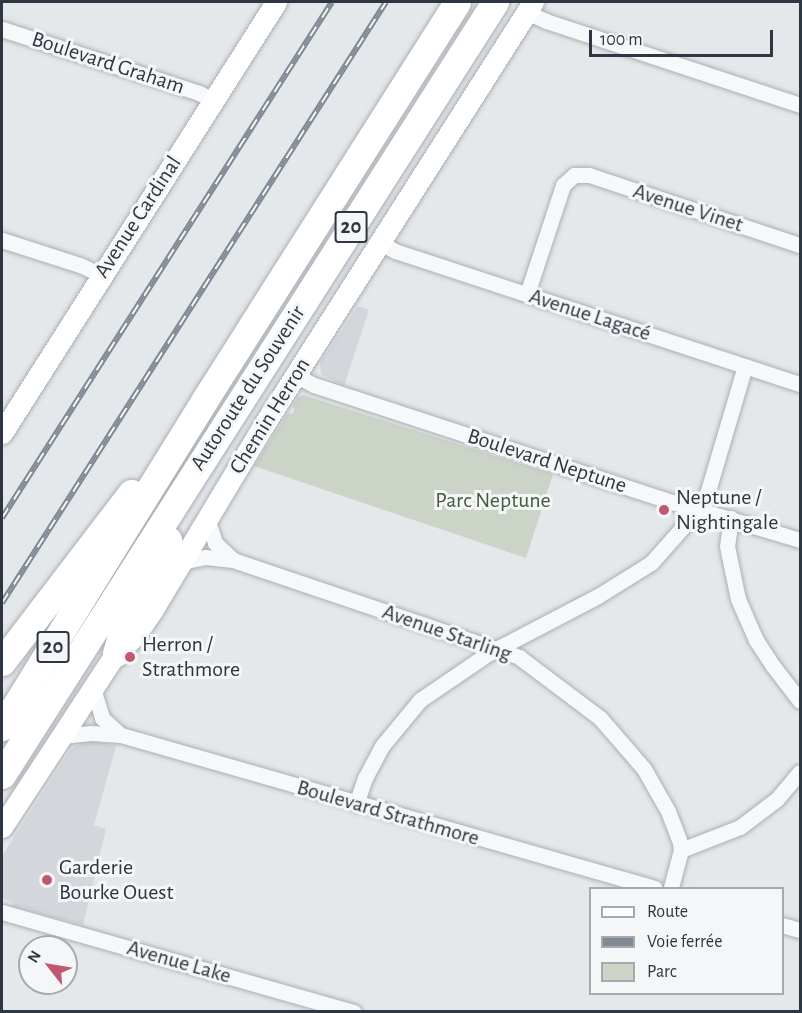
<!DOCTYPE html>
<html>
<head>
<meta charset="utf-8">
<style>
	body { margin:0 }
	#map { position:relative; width:802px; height:1013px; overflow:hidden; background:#e4e8eb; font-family:"Alegreya Sans",sans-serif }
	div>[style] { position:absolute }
	.built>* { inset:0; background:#d3d7dc }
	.green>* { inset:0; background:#cbd4c7 }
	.roads { filter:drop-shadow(0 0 2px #aaafb5) drop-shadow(0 0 2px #aaafb5) }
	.minor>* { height:15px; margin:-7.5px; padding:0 7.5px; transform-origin:7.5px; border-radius:7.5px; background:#f7f8f9 }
	.secondary>* { height:21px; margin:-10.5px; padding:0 10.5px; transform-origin:10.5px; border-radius:10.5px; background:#fff }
	.motorway>* { height:27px; margin:-13.5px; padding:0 13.5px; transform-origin:13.5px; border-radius:13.5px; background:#fff }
	.rail>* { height:6px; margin-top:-3px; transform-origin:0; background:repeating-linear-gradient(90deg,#f4f6f8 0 11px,#808993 0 22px); box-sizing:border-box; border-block:2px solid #808993 }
	.dots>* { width:16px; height:16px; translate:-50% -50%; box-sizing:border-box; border:3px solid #f4f6f8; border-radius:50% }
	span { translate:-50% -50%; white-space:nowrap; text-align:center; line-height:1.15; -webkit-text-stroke:6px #f4f6f8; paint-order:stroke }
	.shield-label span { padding:2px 4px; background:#f4f6f8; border:2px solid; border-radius:4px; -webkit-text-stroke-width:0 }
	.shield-label { font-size:21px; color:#2e3741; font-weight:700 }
	.street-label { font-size:22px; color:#2e3741 }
	.poi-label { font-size:22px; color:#2e3741 }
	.left { translate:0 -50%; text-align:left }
	.park-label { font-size:22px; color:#455c3c }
	.frame { position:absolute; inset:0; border:3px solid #2e3741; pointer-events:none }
	.legend { position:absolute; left:589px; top:887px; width:195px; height:108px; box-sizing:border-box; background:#f4f6f8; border:2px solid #a5aaaf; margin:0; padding:8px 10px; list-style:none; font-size:18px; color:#2e3741 }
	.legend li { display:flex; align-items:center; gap:12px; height:30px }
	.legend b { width:30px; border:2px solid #a5aaaf }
	.north { position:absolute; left:18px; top:935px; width:60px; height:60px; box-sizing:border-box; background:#f4f6f8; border:2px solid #a5aaaf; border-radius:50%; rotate:301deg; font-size:16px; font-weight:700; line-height:24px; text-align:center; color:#2e3741 }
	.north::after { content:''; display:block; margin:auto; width:21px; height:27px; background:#c15872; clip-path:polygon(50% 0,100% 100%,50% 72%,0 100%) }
	.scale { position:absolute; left:589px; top:30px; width:184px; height:27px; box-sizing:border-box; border:3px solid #2e3741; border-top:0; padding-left:8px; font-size:18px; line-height:21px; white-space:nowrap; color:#2e3741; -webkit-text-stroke:4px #f4f6f8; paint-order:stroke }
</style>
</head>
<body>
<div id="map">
	<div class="built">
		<div style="clip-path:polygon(358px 306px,369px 310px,344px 386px,321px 374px,320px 363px)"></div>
		<div style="clip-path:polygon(87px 740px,116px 746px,94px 825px,106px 829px,83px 925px,12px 906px,13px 903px,2px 898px,2px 856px,71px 749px)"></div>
	</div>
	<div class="green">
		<div style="clip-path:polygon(303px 395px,553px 474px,526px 558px,254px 466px,288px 413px,292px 414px,295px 409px,292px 407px,297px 398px)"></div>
	</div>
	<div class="roads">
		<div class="minor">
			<div style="left:526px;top:12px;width:22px;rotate:24deg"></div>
			<div style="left:546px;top:21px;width:268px;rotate:18.3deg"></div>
			<div style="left:2px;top:29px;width:207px;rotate:18deg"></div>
			<div style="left:199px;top:93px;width:16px;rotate:27deg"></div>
			<div style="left:2px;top:240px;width:82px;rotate:17.8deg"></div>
			<div style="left:80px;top:265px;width:23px;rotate:25deg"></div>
			<div style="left:380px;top:243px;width:17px;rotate:28deg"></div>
			<div style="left:395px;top:251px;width:426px;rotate:18.2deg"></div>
			<div style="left:527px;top:294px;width:115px;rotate:-71.7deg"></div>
			<div style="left:563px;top:185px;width:15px;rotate:-42deg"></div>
			<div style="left:574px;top:175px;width:15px"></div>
			<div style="left:589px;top:175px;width:222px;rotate:18.4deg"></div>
			<div style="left:295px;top:375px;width:21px;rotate:28deg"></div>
			<div style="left:314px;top:385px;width:381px;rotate:18.1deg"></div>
			<div style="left:676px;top:503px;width:129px;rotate:16.6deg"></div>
			<div style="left:702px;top:511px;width:151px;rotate:-73.5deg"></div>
			<div style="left:207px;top:518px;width:26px;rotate:72deg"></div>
			<div style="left:215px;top:543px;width:25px;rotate:43deg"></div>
			<div style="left:731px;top:518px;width:28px;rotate:98deg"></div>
			<div style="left:727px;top:546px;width:54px;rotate:78.3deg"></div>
			<div style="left:738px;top:599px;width:45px;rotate:66.3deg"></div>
			<div style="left:756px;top:640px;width:31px;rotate:57deg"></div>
			<div style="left:773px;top:666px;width:44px;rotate:52.4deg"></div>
			<div style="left:182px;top:562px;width:24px;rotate:-12deg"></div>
			<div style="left:205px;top:557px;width:28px;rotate:6deg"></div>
			<div style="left:233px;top:560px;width:302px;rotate:18.7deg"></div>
			<div style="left:519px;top:657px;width:101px;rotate:37deg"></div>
			<div style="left:600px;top:718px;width:67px;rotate:49.2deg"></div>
			<div style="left:644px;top:769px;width:48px;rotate:60.3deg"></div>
			<div style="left:668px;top:811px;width:34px;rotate:69deg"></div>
			<div style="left:680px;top:843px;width:7px;rotate:82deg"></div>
			<div style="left:681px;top:850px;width:39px;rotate:105deg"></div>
			<div style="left:93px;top:688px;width:31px;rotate:73deg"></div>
			<div style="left:102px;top:718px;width:25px;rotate:42deg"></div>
			<div style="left:62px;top:736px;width:29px;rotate:-6deg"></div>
			<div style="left:91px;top:733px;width:30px;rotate:4deg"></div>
			<div style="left:121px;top:735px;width:555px;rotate:15.99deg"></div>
			<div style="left:356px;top:804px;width:28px;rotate:-71deg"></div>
			<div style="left:365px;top:778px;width:36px;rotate:-62deg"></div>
			<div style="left:382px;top:746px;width:60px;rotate:-50.4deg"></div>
			<div style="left:420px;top:700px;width:83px;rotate:-34.3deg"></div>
			<div style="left:489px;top:653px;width:123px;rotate:-27.6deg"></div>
			<div style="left:598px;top:596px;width:62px;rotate:-31.9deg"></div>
			<div style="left:651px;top:563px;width:47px;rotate:-48.5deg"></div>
			<div style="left:682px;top:528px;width:22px;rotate:-63deg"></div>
			<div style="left:681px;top:850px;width:63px;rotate:-21.3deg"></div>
			<div style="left:740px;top:827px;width:46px;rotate:-37.1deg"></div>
			<div style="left:777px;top:799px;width:35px;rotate:-50deg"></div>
			<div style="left:2px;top:912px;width:366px;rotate:15.9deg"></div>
			<div style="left:782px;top:925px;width:19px;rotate:16deg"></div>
		</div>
		<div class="secondary">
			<div style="left:2px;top:433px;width:511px;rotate:-57.55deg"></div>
			<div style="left:2px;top:827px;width:208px;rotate:-56.8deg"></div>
			<div style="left:116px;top:653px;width:25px;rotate:-42deg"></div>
			<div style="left:135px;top:636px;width:32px;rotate:-56deg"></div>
			<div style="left:153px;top:609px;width:214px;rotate:-59deg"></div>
			<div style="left:263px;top:426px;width:503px;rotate:-57.51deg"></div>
		</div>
		<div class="motorway">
			<div style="left:116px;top:653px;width:25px;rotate:-74deg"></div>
			<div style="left:123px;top:629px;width:100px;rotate:-63.2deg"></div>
			<div style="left:2px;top:662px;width:213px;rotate:-52.6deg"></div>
			<div style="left:2px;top:727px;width:384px;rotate:-58.2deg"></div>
			<div style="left:204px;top:401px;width:472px;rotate:-57.6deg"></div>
			<div style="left:2px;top:775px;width:917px;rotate:-57.47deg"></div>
		</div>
	</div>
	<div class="rail">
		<div style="left:2px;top:518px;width:612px;rotate:-57.4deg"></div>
		<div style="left:2px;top:603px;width:713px;rotate:-57.42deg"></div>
	</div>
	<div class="dots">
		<div style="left:664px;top:510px;background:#c15872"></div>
		<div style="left:130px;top:657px;background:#c15872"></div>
		<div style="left:47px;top:880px;background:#c15872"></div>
	</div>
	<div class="shield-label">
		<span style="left:351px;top:227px">20</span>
		<span style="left:53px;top:647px">20</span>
	</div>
	<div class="street-label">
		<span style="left:108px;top:63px;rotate:18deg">Boulevard Graham</span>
		<span style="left:688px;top:208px;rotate:18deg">Avenue Vinet</span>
		<span style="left:138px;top:217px;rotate:-57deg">Avenue Cardinal</span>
		<span style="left:590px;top:315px;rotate:18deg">Avenue Lagacé</span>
		<span style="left:248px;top:388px;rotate:-57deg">Autoroute du Souvenir</span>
		<span style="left:270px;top:416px;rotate:-58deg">Chemin Herron</span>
		<span style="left:547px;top:461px;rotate:18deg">Boulevard Neptune</span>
		<span style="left:447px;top:633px;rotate:19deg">Avenue Starling</span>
		<span style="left:388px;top:813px;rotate:16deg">Boulevard Strathmore</span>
		<span style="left:179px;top:962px;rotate:16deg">Avenue Lake</span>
	</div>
	<div class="poi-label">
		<span class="left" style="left:676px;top:510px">Neptune /<br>Nightingale</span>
		<span class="left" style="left:142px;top:657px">Herron /<br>Strathmore</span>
		<span class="left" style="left:59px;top:880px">Garderie<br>Bourke Ouest</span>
	</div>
	<div class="park-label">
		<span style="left:493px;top:501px">Parc Neptune</span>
	</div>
	<div class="frame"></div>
	<ul class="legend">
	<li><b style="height:8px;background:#fff"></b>Route</li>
	<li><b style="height:8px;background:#808993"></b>Voie ferrée</li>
	<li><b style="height:16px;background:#cbd4c7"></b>Parc</li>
	</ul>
	<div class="north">N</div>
	<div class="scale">100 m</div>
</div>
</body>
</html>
